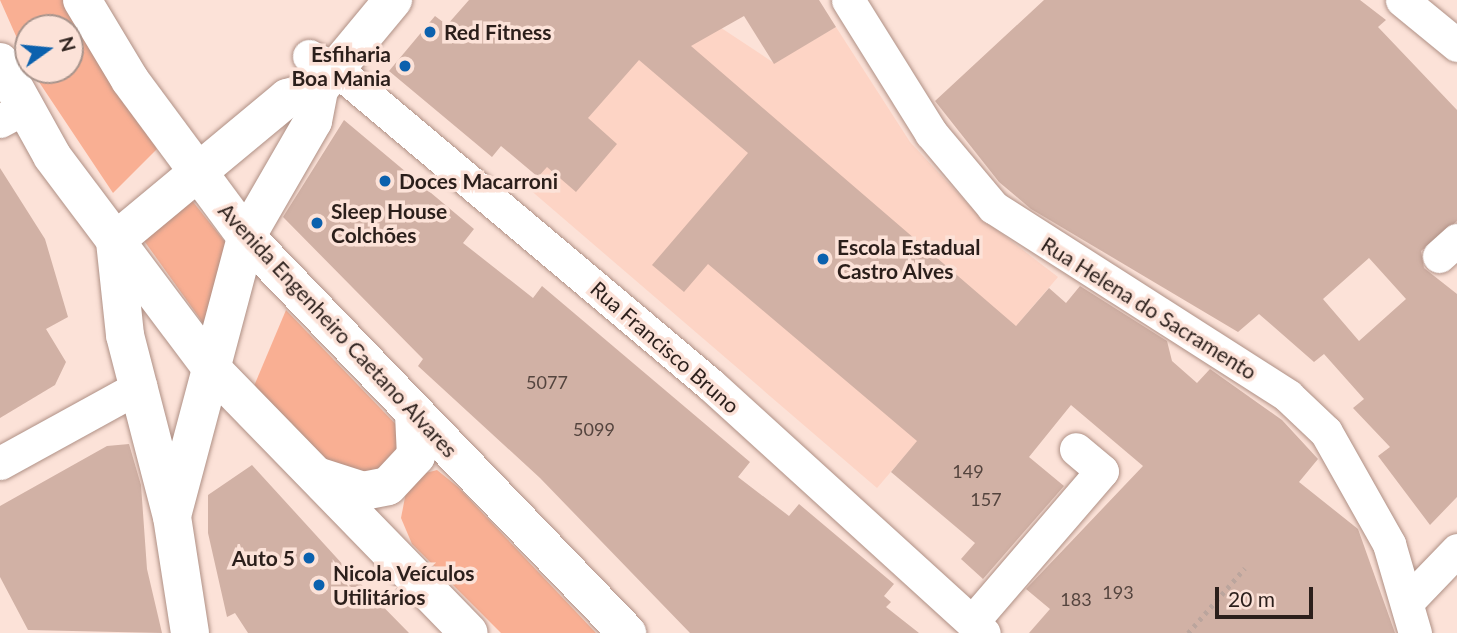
<!DOCTYPE html>
<html>
<head>
<meta charset="utf-8">
<style>
	body { margin:0 }
	#map { position:relative; width:1457px; height:633px; overflow:hidden; background:#fce2d8; font-family:Lato,sans-serif }
	div>[style] { position:absolute }
	.built>* { inset:0; background:#fdd4c5 }
	.green>* { inset:0; background:#f9af93 }
	.building>* { inset:0; background:#d1b1a5 }
	.path>* { height:4.5px; margin-top:-2.25px; transform-origin:0; background:repeating-linear-gradient(90deg,#bba59d 0 3.5px,transparent 0 8.5px) }
	.roads { filter:drop-shadow(0 0 2px #af9085) drop-shadow(0 0 2px #af9085) }
	.minor>* { height:33px; margin:-16.5px; padding:0 16.5px; transform-origin:16.5px; border-radius:16.5px; background:#fff }
	.major>* { height:38px; margin:-19px; padding:0 19px; transform-origin:19px; border-radius:19px; background:#fff }
	.dots>* { width:19px; height:19px; translate:-50% -50%; box-sizing:border-box; border:4px solid #fce2d8; border-radius:50% }
	span { translate:-50% -50%; white-space:nowrap; text-align:center; line-height:1.15; -webkit-text-stroke:7px #fce2d8; paint-order:stroke }
	.number-label { font-size:18px; color:#54443e }
	.number-label span { -webkit-text-stroke-width:0 }
	.poi-label { font-size:21px; color:#2b1f1b; font-weight:700 }
	.left { translate:0 -50%; text-align:left }
	.right { translate:-100% -50%; text-align:right }
	.street-label { font-size:21px; color:#2b1f1b }
	.north { position:absolute; left:14px; top:14px; width:70px; height:70px; box-sizing:border-box; background:#fce2d8; border:2px solid #a8948c; border-radius:50%; rotate:75deg; font-size:19px; font-weight:700; line-height:28px; text-align:center; color:#2b1f1b }
	.north::after { content:''; display:block; margin:auto; width:24px; height:32px; background:#0b61ae; clip-path:polygon(50% 0,100% 100%,50% 72%,0 100%) }
	.scale { position:absolute; left:1215px; top:587px; width:98px; height:32px; box-sizing:border-box; border:4px solid #2b1f1b; border-top:0; padding-left:9px; font-size:21px; line-height:24px; white-space:nowrap; color:#2b1f1b; -webkit-text-stroke:5px #fce2d8; paint-order:stroke }
</style>
</head>
<body>
<div id="map">
	<div class="built">
		<div style="clip-path:polygon(685px 4px,774px 63px,836px 27px,910px 142px,980px 217px,1058px 277px,877px 488px,528px 188px)"></div>
	</div>
	<div class="green">
		<div style="clip-path:polygon(0 0,68px 0,157px 149px,113px 193px,31px 70px,70px 70px,70px 28px,28px 28px,28px 63px)"></div>
		<div style="clip-path:polygon(186px 193px,233px 252px,213px 337px,135px 228px)"></div>
		<div style="clip-path:polygon(286px 310px,408px 437px,405px 455px,365px 477px,330px 464px,254px 386px)"></div>
		<div style="clip-path:polygon(437px 470px,458px 487px,596px 633px,501px 633px,412px 544px,401px 518px,406px 492px,418px 475px)"></div>
	</div>
	<div class="building">
		<div style="clip-path:polygon(469px 0,819px 0,836px 27px,774px 64px,744px 16px,691px 46px,1016px 326px,1049px 288px,1066px 303px,1080px 286px,1167px 341px,1172px 361px,1197px 383px,1210px 369px,1282px 420px,1318px 459px,1299px 482px,1358px 529px,1395px 633px,1029px 633px,1050px 609px,1026px 589px,1143px 466px,1071px 405px,1029px 457px,1064px 486px,983px 579px,961px 559px,975px 543px,891px 472px,917px 441px,708px 264px,684px 292px,652px 265px,748px 153px,639px 60px,588px 118px,617px 144px,576px 192px,547px 167px,538px 177px,501px 146px,492px 157px,389px 71px,435px 16px,447px 25px)"></div>
		<div style="clip-path:polygon(evenodd,1044px 0,1360px 0,1386px 20px,1378px 27px,1457px 110px,1457px 221px,1421px 251px,1424px 268px,1457px 294px,1457px 497px,1430px 525px,1378px 456px,1390px 447px,1353px 408px,1364px 399px,1324px 354px,1314px 362px,1259px 314px,1238px 332px,1031px 209px,999px 182px,935px 101px,1044px 0,1369px 258px,1406px 299px,1359px 341px,1323px 299px,1369px 258px)"></div>
		<div style="clip-path:polygon(344px 120px,474px 229px,463px 243px,533px 298px,542px 286px,750px 462px,738px 477px,789px 516px,799px 504px,894px 584px,884px 596px,891px 602px,886px 607px,919px 633px,690px 633px,540px 478px,418px 366px,423px 359px,283px 217px)"></div>
		<div style="clip-path:polygon(0 168px,45px 239px,68px 317px,46px 329px,66px 362px,55px 385px,0 418px)"></div>
		<div style="clip-path:polygon(129px 444px,141px 485px,147px 569px,162px 633px,28px 630px,0 577px,0 506px,107px 446px)"></div>
		<div style="clip-path:polygon(252px 465px,356px 579px,409px 633px,248px 633px,235px 613px,227px 617px,208px 533px,208px 495px)"></div>
	</div>
	<div class="path">
		<div style="left:1188px;top:633px;width:86px;rotate:-48.8deg"></div>
	</div>
	<div class="roads">
		<div class="minor">
			<div style="left:848px;top:0;width:157px;rotate:58deg"></div>
			<div style="left:931px;top:133px;width:97px;rotate:50deg"></div>
			<div style="left:993px;top:207px;width:350px;rotate:32.6deg"></div>
			<div style="left:1288px;top:396px;width:52px;rotate:43.5deg"></div>
			<div style="left:1326px;top:432px;width:129px;rotate:60.6deg"></div>
			<div style="left:1389px;top:544px;width:93px;rotate:73.7deg"></div>
			<div style="left:1402px;top:0;width:71px;rotate:39.3deg"></div>
			<div style="left:309px;top:56px;width:31px;rotate:27deg"></div>
			<div style="left:337px;top:70px;width:488px;rotate:40.1deg"></div>
			<div style="left:710px;top:384px;width:370px;rotate:42.3deg"></div>
			<div style="left:0;top:121px;width:26px;rotate:-28deg"></div>
			<div style="left:1439px;top:256px;width:24px;rotate:-42deg"></div>
			<div style="left:0;top:463px;width:160px;rotate:-28.8deg"></div>
			<div style="left:1407px;top:602px;width:72px;rotate:-46.1deg"></div>
			<div style="left:972px;top:622px;width:199px;rotate:-49.3deg"></div>
			<div style="left:1102px;top:471px;width:34px;rotate:-140deg"></div>
		</div>
		<div class="major">
			<div style="left:82px;top:0;width:93px;rotate:59deg"></div>
			<div style="left:130px;top:80px;width:195px;rotate:53.5deg"></div>
			<div style="left:246px;top:237px;width:550px;rotate:46.11deg"></div>
			<div style="left:0;top:62px;width:107px;rotate:61deg"></div>
			<div style="left:52px;top:156px;width:266px;rotate:53.1deg"></div>
			<div style="left:212px;top:369px;width:368px;rotate:45.8deg"></div>
			<div style="left:320px;top:477px;width:45px;rotate:18deg"></div>
			<div style="left:363px;top:491px;width:25px;rotate:-11deg"></div>
			<div style="left:388px;top:486px;width:41px;rotate:-47deg"></div>
			<div style="left:416px;top:456px;width:43px;rotate:-92.7deg"></div>
			<div style="left:173px;top:512px;width:285px;rotate:-75.1deg"></div>
			<div style="left:246px;top:237px;width:134px;rotate:-60deg"></div>
			<div style="left:313px;top:121px;width:33px;rotate:-79deg"></div>
			<div style="left:190px;top:633px;width:117px;rotate:-98.8deg"></div>
			<div style="left:172px;top:517px;width:188px;rotate:-104.5deg"></div>
			<div style="left:125px;top:335px;width:95px;rotate:-96.1deg"></div>
			<div style="left:115px;top:241px;width:224px;rotate:-39.7deg"></div>
			<div style="left:287px;top:98px;width:33px;rotate:-16deg"></div>
			<div style="left:319px;top:89px;width:116px;rotate:-50.3deg"></div>
		</div>
	</div>
	<div class="dots">
		<div style="left:430px;top:32px;background:#0b61ae"></div>
		<div style="left:405px;top:66px;background:#0b61ae"></div>
		<div style="left:385px;top:181px;background:#0b61ae"></div>
		<div style="left:317px;top:223px;background:#0b61ae"></div>
		<div style="left:823px;top:259px;background:#0b61ae"></div>
		<div style="left:309px;top:558px;background:#0b61ae"></div>
		<div style="left:319px;top:585px;background:#0b61ae"></div>
	</div>
	<div class="number-label">
		<span style="left:547px;top:382px">5077</span>
		<span style="left:594px;top:429px">5099</span>
		<span style="left:968px;top:471px">149</span>
		<span style="left:986px;top:499px">157</span>
		<span style="left:1118px;top:592px">193</span>
		<span style="left:1076px;top:599px">183</span>
	</div>
	<div class="poi-label">
		<span class="left" style="left:444px;top:32px">Red Fitness</span>
		<span class="right" style="left:391px;top:66px">Esfiharia<br>Boa Mania</span>
		<span class="left" style="left:399px;top:181px">Doces Macarroni</span>
		<span class="left" style="left:331px;top:223px">Sleep House<br>Colchões</span>
		<span class="left" style="left:837px;top:259px">Escola Estadual<br>Castro Alves</span>
		<span class="right" style="left:295px;top:558px">Auto 5</span>
		<span class="left" style="left:333px;top:585px">Nicola Veículos<br>Utilitários</span>
	</div>
	<div class="street-label">
		<span style="left:1149px;top:308px;rotate:32deg">Rua Helena do Sacramento</span>
		<span style="left:338px;top:330px;rotate:47deg">Avenida Engenheiro Caetano Alvares</span>
		<span style="left:665px;top:347px;rotate:41deg">Rua Francisco Bruno</span>
	</div>
	<div class="north">N</div>
	<div class="scale">20 m</div>
</div>
</body>
</html>
